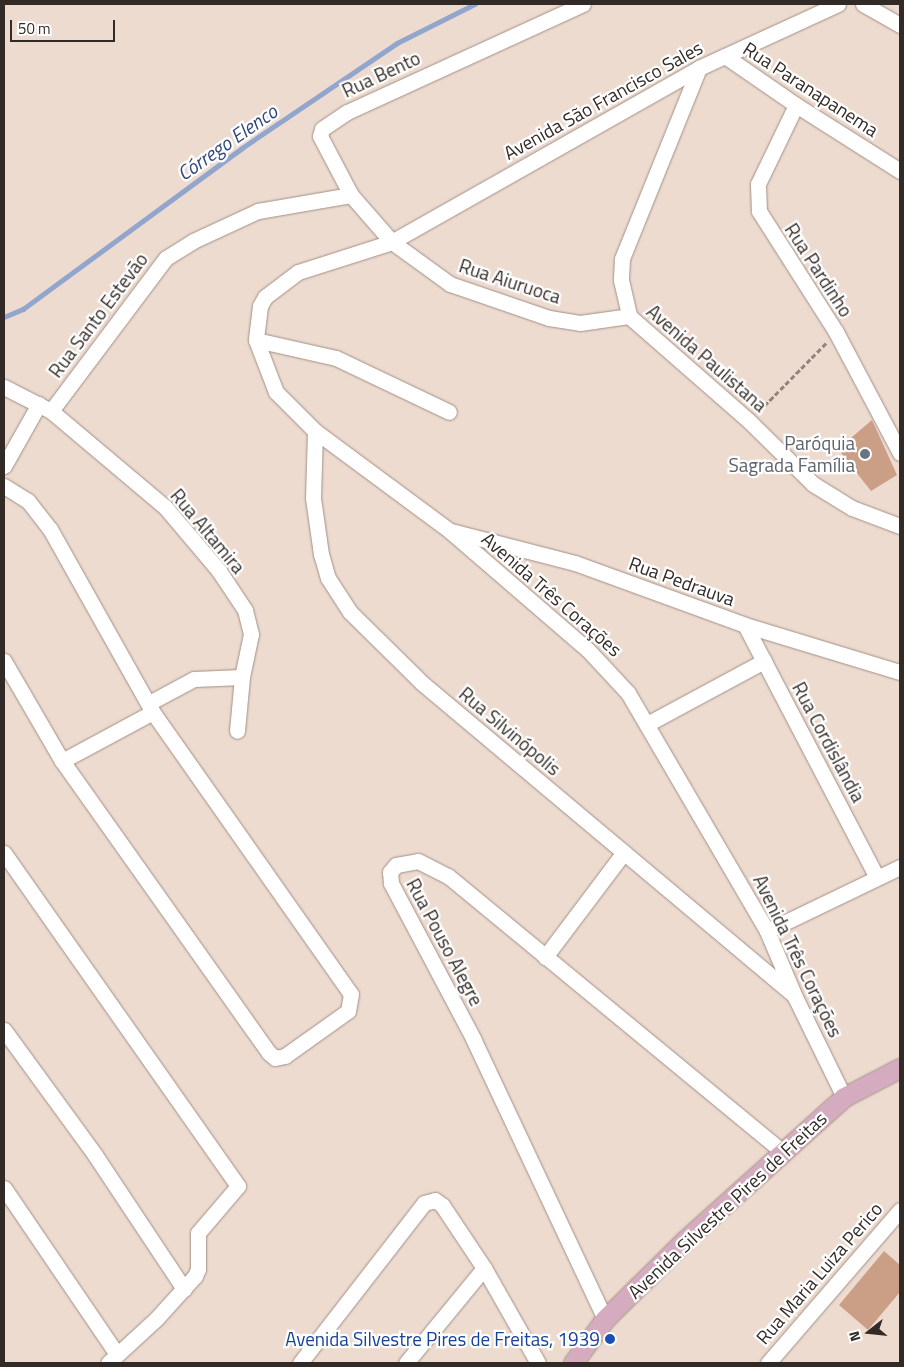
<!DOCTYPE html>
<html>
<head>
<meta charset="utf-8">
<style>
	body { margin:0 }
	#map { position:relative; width:904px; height:1367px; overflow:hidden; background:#eedbd0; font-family:"Titillium Web",sans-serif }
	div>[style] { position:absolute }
	.stream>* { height:4.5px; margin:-2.25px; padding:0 2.25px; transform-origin:2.25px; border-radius:2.25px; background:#92a6cd }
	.building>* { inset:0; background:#ca9f86 }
	.path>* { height:2.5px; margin-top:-1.25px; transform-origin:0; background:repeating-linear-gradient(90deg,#93857e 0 5px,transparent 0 7.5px) }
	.roads { filter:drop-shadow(0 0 1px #a29086) drop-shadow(0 0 1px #a29086) }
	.minor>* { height:15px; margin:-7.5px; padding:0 7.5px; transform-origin:7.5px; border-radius:7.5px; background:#fff }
	.major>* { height:19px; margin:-9.5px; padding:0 9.5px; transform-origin:9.5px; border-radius:9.5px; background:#d5acbf }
	.dots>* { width:14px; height:14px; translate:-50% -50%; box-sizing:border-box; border:2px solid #fff; border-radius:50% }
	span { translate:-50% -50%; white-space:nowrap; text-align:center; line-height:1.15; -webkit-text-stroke:4.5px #fff; paint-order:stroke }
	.street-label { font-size:19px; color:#312a26 }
	.worship-label { font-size:19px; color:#5b616d }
	.right { translate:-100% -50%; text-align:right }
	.transit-label { font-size:19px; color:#164399 }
	.water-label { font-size:20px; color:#2f477b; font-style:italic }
	.frame { position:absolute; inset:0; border:5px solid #312a26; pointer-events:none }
	.north { position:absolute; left:844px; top:1307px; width:50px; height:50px; -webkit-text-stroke:4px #fff; paint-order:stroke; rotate:254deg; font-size:14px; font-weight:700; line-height:20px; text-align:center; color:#312a26 }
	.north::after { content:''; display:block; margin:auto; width:18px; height:22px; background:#312a26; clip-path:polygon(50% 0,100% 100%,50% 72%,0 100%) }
	.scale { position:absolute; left:10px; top:20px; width:105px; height:22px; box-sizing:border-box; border:2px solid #312a26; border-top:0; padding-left:6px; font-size:15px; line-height:18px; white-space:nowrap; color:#312a26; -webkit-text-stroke:4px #fff; paint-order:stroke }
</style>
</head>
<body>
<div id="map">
	<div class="stream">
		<div style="left:4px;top:317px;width:21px;rotate:-23deg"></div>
		<div style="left:23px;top:309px;width:272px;rotate:-36.3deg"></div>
		<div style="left:242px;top:148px;width:187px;rotate:-34.1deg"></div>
		<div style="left:397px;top:43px;width:87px;rotate:-26.6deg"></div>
	</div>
	<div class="building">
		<div style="clip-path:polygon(872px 420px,897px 475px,871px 491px,838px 449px)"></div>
		<div style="clip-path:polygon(884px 1251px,900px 1265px,900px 1292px,868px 1330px,839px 1305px)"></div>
	</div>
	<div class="path">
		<div style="left:759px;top:411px;width:97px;rotate:-45.4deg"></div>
	</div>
	<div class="roads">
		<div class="minor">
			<div style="left:583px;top:4px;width:260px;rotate:155.4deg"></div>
			<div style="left:347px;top:112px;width:30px;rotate:146deg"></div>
			<div style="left:322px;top:129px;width:7px;rotate:106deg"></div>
			<div style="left:320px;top:136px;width:67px;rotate:62.3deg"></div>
			<div style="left:351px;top:195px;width:62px;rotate:48.9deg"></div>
			<div style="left:392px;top:242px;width:72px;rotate:35.9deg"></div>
			<div style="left:450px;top:284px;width:105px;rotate:19deg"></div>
			<div style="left:549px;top:318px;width:31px;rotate:9deg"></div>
			<div style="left:580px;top:323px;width:49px;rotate:-8.1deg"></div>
			<div style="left:838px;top:4px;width:153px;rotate:155.3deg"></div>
			<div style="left:699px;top:68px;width:353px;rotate:150.5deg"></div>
			<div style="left:392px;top:242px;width:99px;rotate:162.3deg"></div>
			<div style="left:298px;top:272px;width:41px;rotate:142.9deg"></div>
			<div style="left:265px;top:297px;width:10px;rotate:119deg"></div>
			<div style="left:260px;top:306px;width:34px;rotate:97deg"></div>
			<div style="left:256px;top:340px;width:56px;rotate:69deg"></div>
			<div style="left:276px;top:392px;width:55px;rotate:45deg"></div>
			<div style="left:315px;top:431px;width:168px;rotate:36.5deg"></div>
			<div style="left:450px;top:531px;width:182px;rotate:40.8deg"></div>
			<div style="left:588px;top:650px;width:59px;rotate:47.1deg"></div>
			<div style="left:628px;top:693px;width:276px;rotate:59.7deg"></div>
			<div style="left:767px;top:931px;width:72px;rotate:67deg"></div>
			<div style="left:795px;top:997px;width:111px;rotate:63.9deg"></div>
			<div style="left:863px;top:4px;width:43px;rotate:29.6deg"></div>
			<div style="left:725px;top:56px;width:86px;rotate:34.6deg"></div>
			<div style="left:796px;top:105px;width:123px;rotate:32.4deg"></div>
			<div style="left:699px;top:68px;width:206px;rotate:112deg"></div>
			<div style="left:622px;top:259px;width:21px;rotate:93deg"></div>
			<div style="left:621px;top:280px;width:37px;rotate:77deg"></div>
			<div style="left:629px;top:316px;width:159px;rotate:41.2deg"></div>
			<div style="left:749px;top:421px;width:90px;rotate:44.5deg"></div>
			<div style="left:813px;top:484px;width:46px;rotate:31.6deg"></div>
			<div style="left:852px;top:508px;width:51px;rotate:20.6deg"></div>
			<div style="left:796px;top:105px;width:88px;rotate:115.7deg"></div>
			<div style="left:758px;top:184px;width:27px;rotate:88deg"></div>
			<div style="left:759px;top:211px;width:143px;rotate:57.5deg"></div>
			<div style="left:836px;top:332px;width:137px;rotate:62.1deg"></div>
			<div style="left:256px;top:340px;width:82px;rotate:12.7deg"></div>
			<div style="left:336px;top:358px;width:125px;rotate:25.5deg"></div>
			<div style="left:4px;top:387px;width:53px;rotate:27.1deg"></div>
			<div style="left:51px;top:411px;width:149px;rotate:40.1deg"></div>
			<div style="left:165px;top:507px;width:84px;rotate:49.8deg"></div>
			<div style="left:219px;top:571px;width:47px;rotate:56.3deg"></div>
			<div style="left:245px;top:610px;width:25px;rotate:76deg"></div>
			<div style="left:251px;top:634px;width:44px;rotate:101.8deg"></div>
			<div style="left:242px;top:677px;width:54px;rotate:95.3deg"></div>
			<div style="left:51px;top:411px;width:191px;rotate:-53.1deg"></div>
			<div style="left:166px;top:258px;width:32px;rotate:-32deg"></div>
			<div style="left:193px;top:241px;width:72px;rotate:-24.8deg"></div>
			<div style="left:258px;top:211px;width:94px;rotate:-9.8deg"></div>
			<div style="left:315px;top:431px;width:67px;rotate:91.7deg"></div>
			<div style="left:313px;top:498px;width:57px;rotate:81.9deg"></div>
			<div style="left:321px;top:554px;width:25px;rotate:74deg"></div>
			<div style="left:328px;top:578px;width:40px;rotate:57.1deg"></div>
			<div style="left:350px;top:612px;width:101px;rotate:44.6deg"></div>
			<div style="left:422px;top:683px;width:483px;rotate:40deg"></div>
			<div style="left:4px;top:466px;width:71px;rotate:-60.6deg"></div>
			<div style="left:4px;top:486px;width:28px;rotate:32deg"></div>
			<div style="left:28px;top:501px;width:36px;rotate:52deg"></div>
			<div style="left:50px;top:529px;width:212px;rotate:60.7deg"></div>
			<div style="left:154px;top:714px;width:342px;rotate:54.9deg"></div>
			<div style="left:351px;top:994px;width:17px;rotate:100deg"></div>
			<div style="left:348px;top:1011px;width:77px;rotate:144.5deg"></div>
			<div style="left:285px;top:1056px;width:10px;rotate:169deg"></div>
			<div style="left:275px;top:1058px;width:8px;rotate:-140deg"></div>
			<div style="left:269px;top:1053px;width:358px;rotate:-125.3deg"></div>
			<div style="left:62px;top:761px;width:116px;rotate:-120.1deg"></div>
			<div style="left:451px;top:531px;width:128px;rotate:14.5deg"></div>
			<div style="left:575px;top:563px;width:181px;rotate:20deg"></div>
			<div style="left:745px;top:625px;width:162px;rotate:16.9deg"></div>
			<div style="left:745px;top:625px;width:284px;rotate:62.4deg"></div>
			<div style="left:149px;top:703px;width:51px;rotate:-28.1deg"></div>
			<div style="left:194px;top:679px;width:48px;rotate:-2.4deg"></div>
			<div style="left:647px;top:724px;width:133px;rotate:-28.3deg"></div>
			<div style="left:62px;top:761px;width:103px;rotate:-28.3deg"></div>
			<div style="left:4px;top:853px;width:407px;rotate:54.9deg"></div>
			<div style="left:238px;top:1186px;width:62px;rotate:130.4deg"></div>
			<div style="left:198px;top:1233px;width:36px;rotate:90deg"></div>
			<div style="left:198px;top:1269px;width:8px;rotate:113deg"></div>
			<div style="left:195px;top:1276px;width:58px;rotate:132.2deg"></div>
			<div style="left:156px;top:1319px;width:65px;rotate:137.5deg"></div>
			<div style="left:767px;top:931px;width:148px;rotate:-25.7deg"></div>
			<div style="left:545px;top:957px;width:131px;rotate:-53deg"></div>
			<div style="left:4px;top:1030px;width:155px;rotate:53.9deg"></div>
			<div style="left:95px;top:1155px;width:161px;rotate:56.4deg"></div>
			<div style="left:4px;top:1188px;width:201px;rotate:55.8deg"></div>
			<div style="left:605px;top:1319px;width:308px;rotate:-115.2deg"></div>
			<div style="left:474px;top:1040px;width:178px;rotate:-117.9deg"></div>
			<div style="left:391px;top:883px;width:11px;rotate:-95deg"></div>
			<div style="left:390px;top:872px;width:9px;rotate:-49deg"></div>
			<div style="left:396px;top:865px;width:22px;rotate:-10deg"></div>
			<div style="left:418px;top:861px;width:34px;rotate:27deg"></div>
			<div style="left:448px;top:876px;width:434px;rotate:39.5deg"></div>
			<div style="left:300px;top:1363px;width:202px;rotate:-52.2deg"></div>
			<div style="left:424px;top:1203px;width:11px;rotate:-15deg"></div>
			<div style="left:435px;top:1200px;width:9px;rotate:36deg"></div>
			<div style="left:442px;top:1205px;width:76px;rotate:56.3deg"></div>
			<div style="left:484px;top:1268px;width:109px;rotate:60.4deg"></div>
			<div style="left:406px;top:1363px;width:123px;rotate:-50.6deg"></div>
			<div style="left:768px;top:1363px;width:202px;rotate:-49.2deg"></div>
		</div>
		<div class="major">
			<div style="left:573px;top:1363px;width:54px;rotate:-54deg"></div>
			<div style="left:605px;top:1319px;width:112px;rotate:-44.6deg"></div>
			<div style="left:685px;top:1240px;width:132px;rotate:-41.9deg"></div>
			<div style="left:783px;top:1152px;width:82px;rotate:-42deg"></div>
			<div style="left:844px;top:1097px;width:63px;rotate:-27.4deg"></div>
		</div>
	</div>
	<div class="dots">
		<div style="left:865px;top:454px;background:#6b7280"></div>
		<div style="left:610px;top:1339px;background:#1a4fb4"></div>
	</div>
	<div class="street-label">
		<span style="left:381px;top:74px;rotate:-25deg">Rua Bento</span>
		<span style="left:811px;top:89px;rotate:33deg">Rua Paranapanema</span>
		<span style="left:603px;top:100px;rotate:-29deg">Avenida São Francisco Sales</span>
		<span style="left:819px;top:270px;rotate:57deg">Rua Pardinho</span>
		<span style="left:510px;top:281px;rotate:18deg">Rua Aiuruoca</span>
		<span style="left:98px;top:315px;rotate:-53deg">Rua Santo Estevão</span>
		<span style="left:707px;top:358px;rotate:41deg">Avenida Paulistana</span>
		<span style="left:208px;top:531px;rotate:50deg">Rua Altamira</span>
		<span style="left:682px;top:581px;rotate:20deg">Rua Pedrauva</span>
		<span style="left:552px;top:594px;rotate:41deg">Avenida Três Corações</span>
		<span style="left:510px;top:731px;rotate:40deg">Rua Silvinópolis</span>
		<span style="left:829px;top:742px;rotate:62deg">Rua Cordislândia</span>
		<span style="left:445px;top:942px;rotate:62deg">Rua Pouso Alegre</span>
		<span style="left:798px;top:956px;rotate:64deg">Avenida Três Corações</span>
		<span style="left:727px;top:1205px;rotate:-43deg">Avenida Silvestre Pires de Freitas</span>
		<span style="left:819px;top:1273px;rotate:-49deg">Rua Maria Luiza Perico</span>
	</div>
	<div class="worship-label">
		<span class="right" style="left:855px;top:454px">Paróquia<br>Sagrada Família</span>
	</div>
	<div class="transit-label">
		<span class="right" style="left:600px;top:1339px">Avenida Silvestre Pires de Freitas, 1939</span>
	</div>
	<div class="water-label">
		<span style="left:227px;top:142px;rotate:-35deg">Córrego Elenco</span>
	</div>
	<div class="frame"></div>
	<div class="north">N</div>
	<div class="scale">50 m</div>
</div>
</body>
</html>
